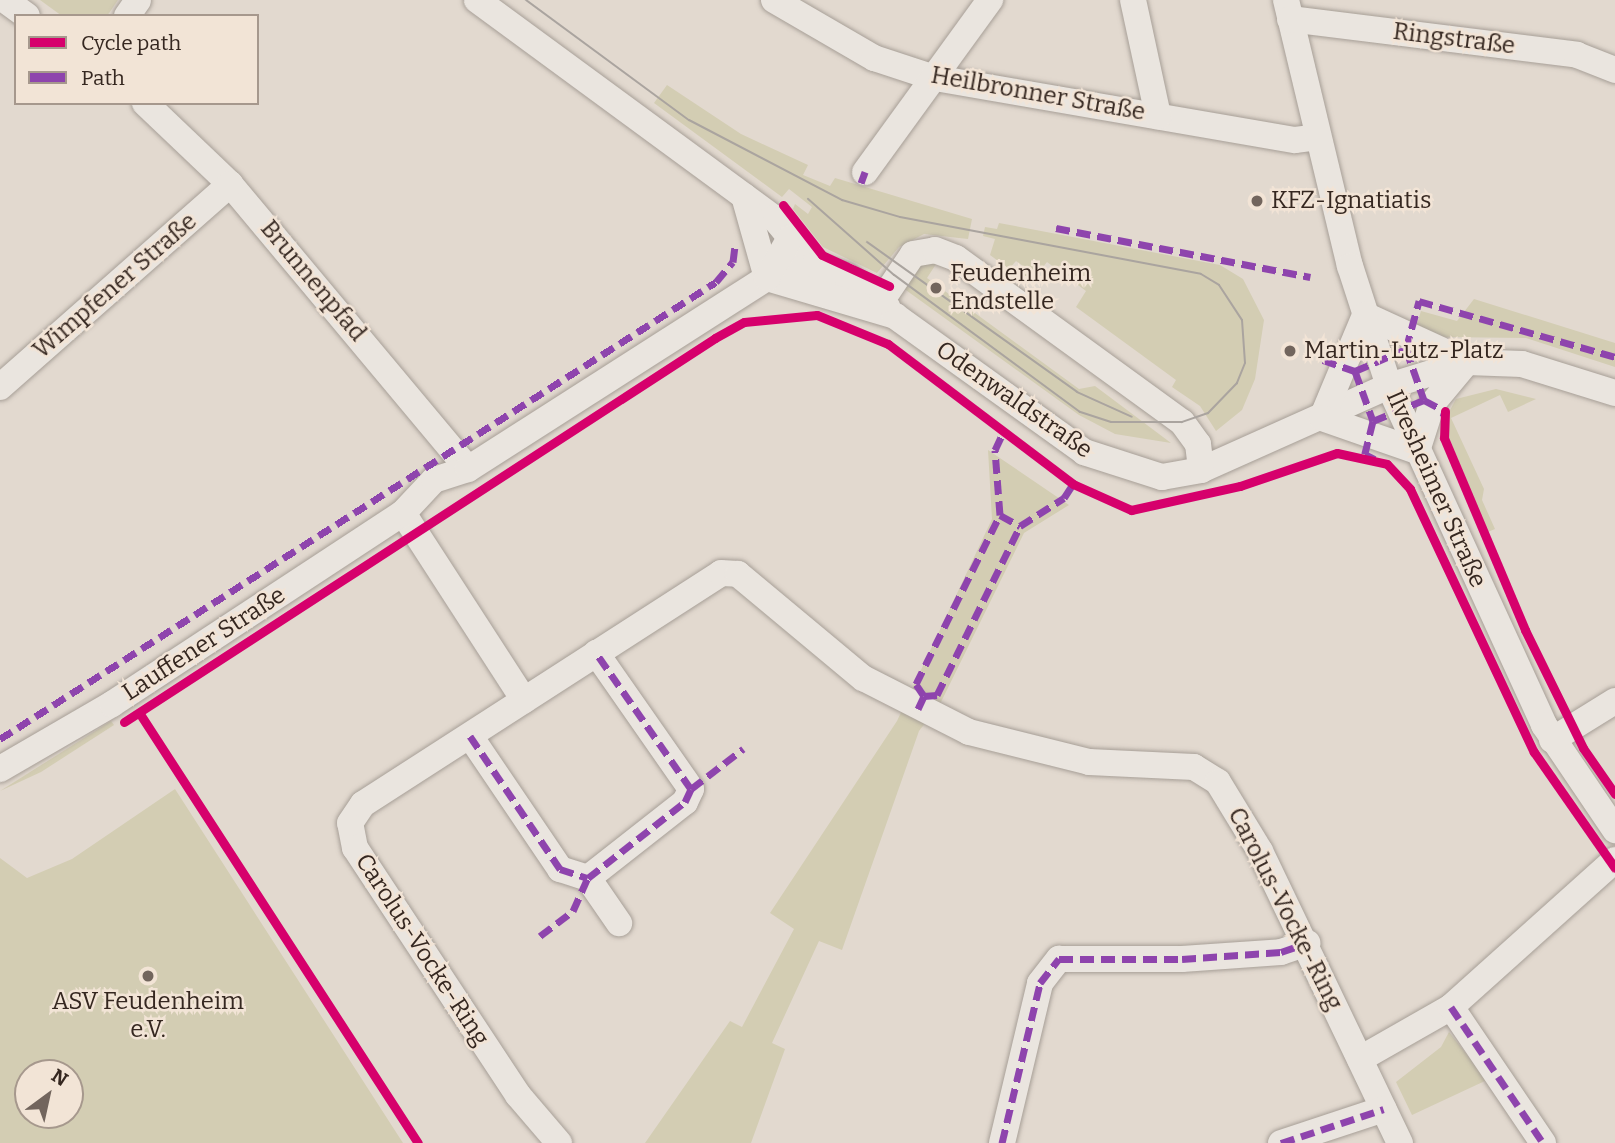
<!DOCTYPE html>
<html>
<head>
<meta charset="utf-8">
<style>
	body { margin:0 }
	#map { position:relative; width:1615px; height:1143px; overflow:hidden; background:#e2d9cf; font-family:Bitter,serif }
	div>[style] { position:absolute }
	.green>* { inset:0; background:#d3cdb3 }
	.roads { filter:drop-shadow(0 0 2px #a79f97) drop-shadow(0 0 2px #a79f97) }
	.minor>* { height:26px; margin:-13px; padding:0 13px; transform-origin:13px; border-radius:13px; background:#eae5df }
	.tram>* { height:2px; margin:-1px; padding:0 1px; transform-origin:1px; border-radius:1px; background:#aaa49f }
	.quiet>* { height:7px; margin-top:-3.5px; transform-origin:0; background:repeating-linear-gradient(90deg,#8e44ad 0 14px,transparent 0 21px) }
	.cycleway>* { height:9px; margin:-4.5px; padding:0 4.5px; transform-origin:4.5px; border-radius:4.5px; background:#d6006c }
	.dots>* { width:19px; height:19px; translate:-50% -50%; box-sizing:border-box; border:4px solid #f2e4d6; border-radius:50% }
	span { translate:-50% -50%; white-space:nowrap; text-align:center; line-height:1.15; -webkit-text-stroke:5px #f2e4d6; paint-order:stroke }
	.street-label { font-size:24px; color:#352720 }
	.poi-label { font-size:24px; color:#352720 }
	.left { translate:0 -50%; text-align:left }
	.legend { position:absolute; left:14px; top:14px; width:245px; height:91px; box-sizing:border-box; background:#f2e4d6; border:2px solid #a6988d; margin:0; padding:9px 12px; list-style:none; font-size:21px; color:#352720 }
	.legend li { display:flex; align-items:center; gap:14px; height:35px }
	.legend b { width:35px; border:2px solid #a6988d }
	.north { position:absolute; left:14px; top:1059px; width:70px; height:70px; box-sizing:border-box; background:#f2e4d6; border:2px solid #a6988d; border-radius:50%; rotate:33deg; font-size:19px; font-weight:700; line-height:28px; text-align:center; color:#352720 }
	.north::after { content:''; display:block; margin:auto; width:24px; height:32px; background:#72655d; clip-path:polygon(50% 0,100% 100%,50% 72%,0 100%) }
</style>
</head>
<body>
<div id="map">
	<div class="green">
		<div style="clip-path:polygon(40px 0,118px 0,107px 16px,62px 16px)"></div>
		<div style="clip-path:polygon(667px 85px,741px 134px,808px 165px,803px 175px,830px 186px,835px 178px,972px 219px,968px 239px,924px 234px,899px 247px,877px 273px,823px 247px,793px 209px,795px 204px,808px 214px,812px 207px,789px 189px,782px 197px,654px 103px)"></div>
		<div style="clip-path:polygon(999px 223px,1220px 265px,1243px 279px,1264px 320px,1255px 379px,1242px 410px,1216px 431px,1200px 406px,1172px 387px,1176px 380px,1076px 307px,1086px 291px,1047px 262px,1030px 283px,1016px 274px,1023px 266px,1016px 261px,1009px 269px,990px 255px,995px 239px,983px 236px,985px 227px,997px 229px)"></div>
		<div style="clip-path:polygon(938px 261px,927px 278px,1079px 389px,1095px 386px,1171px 443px,1115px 434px,1079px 415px,903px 288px,916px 266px)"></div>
		<div style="clip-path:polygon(1474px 299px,1615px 343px,1615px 367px,1526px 338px,1440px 337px,1415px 330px,1421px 311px,1457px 321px)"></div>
		<div style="clip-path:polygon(1496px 389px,1536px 399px,1508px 412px,1500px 395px,1451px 418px,1484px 489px,1482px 500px,1495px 529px,1488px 532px,1443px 423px,1456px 399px)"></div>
		<div style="clip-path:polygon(988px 450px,1069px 505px,1024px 533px,940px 704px,919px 731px,842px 950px,819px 941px,772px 1043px,785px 1049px,751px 1143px,645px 1143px,730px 1021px,742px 1027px,794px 929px,770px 913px,897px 721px,992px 519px)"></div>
		<div style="clip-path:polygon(111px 721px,114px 725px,41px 772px,0 791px)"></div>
		<div style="clip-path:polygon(evenodd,175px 789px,403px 1143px,0 1143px,0 858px,27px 878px,72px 859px,175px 789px,28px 1073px,70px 1073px,70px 1115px,28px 1115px,28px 1073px)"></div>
		<div style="clip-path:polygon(1449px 1032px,1487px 1080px,1412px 1115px,1396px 1082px,1441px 1047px)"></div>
	</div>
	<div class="roads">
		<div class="minor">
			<div style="left:5px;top:0;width:27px;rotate:36deg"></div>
			<div style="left:477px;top:0;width:368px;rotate:36.3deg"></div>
			<div style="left:774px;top:218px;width:62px;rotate:50.2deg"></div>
			<div style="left:774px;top:0;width:116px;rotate:30.1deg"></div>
			<div style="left:874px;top:58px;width:64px;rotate:18.2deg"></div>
			<div style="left:935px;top:78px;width:365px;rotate:9.8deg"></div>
			<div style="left:1295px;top:140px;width:23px;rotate:-7deg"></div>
			<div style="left:1133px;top:0;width:119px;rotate:77.8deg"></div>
			<div style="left:1286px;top:0;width:274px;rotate:76.5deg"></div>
			<div style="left:1350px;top:266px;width:126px;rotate:72deg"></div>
			<div style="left:1389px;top:386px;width:373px;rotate:65.4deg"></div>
			<div style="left:1544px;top:725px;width:127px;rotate:55.9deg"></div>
			<div style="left:127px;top:16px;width:19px;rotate:-55deg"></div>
			<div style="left:1290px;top:19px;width:289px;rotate:7.1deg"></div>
			<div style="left:1577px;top:55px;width:41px;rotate:21.5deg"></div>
			<div style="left:145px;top:103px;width:117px;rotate:43.6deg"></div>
			<div style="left:230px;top:184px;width:371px;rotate:50.1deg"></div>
			<div style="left:865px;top:172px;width:213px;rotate:-54deg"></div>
			<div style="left:744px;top:196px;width:85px;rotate:74.3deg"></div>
			<div style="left:799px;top:270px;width:16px;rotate:-15deg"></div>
			<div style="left:814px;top:266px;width:34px;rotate:17deg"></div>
			<div style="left:847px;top:276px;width:51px;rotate:37.8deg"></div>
			<div style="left:767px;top:278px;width:134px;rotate:16.5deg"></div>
			<div style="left:895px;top:316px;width:233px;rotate:35.7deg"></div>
			<div style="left:1084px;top:452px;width:82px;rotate:17.8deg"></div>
			<div style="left:1162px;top:477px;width:40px;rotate:-10deg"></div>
			<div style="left:1201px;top:470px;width:206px;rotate:-24.1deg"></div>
			<div style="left:1389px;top:386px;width:82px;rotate:-17.1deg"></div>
			<div style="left:1467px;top:362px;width:55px;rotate:2.1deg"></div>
			<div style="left:1522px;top:364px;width:97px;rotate:17.3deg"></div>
			<div style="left:882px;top:300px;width:55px;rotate:-56deg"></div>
			<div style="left:913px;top:254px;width:22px;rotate:-10deg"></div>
			<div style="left:935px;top:250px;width:22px;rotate:21deg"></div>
			<div style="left:956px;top:258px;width:279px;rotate:36deg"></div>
			<div style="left:1182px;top:422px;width:27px;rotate:54deg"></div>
			<div style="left:1198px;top:444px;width:26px;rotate:83deg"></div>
			<div style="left:1365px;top:315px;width:112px;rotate:24.7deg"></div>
			<div style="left:0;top:387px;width:307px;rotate:-41.4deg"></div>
			<div style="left:1322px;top:418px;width:112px;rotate:-67.3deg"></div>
			<div style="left:1322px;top:418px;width:101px;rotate:19.2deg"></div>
			<div style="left:1417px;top:451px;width:49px;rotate:-72.3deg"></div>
			<div style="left:1432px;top:404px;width:55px;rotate:-50.2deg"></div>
			<div style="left:403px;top:513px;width:223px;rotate:57.1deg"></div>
			<div style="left:470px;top:736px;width:161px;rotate:55.9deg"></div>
			<div style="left:560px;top:869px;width:29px;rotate:18deg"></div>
			<div style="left:588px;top:878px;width:123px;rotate:-38.1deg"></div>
			<div style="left:685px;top:802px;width:14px;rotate:-65deg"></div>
			<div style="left:691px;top:789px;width:166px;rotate:-124.9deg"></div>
			<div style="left:1552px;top:740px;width:74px;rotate:-31.8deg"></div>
			<div style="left:0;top:769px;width:129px;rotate:-30.1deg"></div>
			<div style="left:112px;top:704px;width:348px;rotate:-33.3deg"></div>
			<div style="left:403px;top:513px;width:45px;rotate:-46.8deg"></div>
			<div style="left:434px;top:480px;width:36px;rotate:-18deg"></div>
			<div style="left:468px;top:469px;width:355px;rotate:-32.6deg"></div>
			<div style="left:767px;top:278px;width:46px;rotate:-60.1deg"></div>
			<div style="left:588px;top:878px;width:55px;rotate:55.4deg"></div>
			<div style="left:1451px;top:1007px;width:164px;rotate:55.9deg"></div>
			<div style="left:1360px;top:1059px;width:105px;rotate:-29.7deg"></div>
			<div style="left:1451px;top:1007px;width:220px;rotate:-41.9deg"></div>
			<div style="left:559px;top:1143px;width:63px;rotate:-130.5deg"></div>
			<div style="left:518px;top:1095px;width:296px;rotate:-123.4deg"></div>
			<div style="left:355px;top:848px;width:25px;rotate:-101deg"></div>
			<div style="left:350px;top:823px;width:23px;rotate:-56deg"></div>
			<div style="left:363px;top:804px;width:426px;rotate:-32.8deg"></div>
			<div style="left:721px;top:573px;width:17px;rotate:3deg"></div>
			<div style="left:738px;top:574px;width:163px;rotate:39.8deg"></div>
			<div style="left:863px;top:678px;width:119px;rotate:27deg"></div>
			<div style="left:969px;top:732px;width:124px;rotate:14deg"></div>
			<div style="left:1089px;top:762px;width:105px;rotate:2.7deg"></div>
			<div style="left:1194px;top:767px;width:28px;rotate:32deg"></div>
			<div style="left:1218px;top:782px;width:81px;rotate:58.7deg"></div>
			<div style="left:1260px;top:851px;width:324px;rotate:64.4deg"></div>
			<div style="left:1002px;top:1143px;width:164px;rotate:-76.6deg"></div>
			<div style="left:1040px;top:983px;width:31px;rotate:-52deg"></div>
			<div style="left:1059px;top:959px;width:123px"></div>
			<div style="left:1182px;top:959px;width:99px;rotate:-4deg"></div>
			<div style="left:1281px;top:952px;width:28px;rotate:-19deg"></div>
			<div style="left:1281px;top:1143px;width:108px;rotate:-18.3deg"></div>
		</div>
	</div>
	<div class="tram">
		<div style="left:526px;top:0;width:202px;rotate:36.4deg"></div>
		<div style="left:689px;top:120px;width:173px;rotate:27.6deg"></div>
		<div style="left:842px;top:200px;width:60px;rotate:16.3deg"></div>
		<div style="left:900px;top:217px;width:306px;rotate:10.7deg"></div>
		<div style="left:1201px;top:274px;width:21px;rotate:31deg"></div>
		<div style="left:1219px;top:285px;width:42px;rotate:56.7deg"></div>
		<div style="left:1242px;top:320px;width:43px;rotate:86deg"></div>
		<div style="left:1245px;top:363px;width:22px;rotate:112deg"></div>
		<div style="left:1237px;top:383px;width:42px;rotate:134deg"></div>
		<div style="left:1208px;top:413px;width:28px;rotate:161deg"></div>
		<div style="left:1182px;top:422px;width:71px;rotate:180deg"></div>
		<div style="left:1111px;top:422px;width:33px;rotate:-162deg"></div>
		<div style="left:1080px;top:412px;width:231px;rotate:-143.6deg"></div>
		<div style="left:894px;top:275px;width:115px;rotate:-138.5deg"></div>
		<div style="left:867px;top:242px;width:258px;rotate:35.5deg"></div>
		<div style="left:1077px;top:392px;width:60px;rotate:24.4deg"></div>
	</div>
	<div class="quiet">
		<div style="left:861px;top:183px;width:12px;rotate:-70deg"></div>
		<div style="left:1056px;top:228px;width:259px;rotate:10.9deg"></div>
		<div style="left:1406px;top:349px;width:54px;rotate:70.6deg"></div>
		<div style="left:1424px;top:400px;width:24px;rotate:28deg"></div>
		<div style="left:1445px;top:411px;width:6px;rotate:108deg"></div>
		<div style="left:1323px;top:360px;width:34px;rotate:19deg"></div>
		<div style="left:1355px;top:371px;width:53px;rotate:70.2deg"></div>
		<div style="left:1373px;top:421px;width:34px;rotate:104deg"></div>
		<div style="left:1365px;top:454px;width:11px;rotate:27deg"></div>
		<div style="left:1355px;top:371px;width:56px;rotate:-23.3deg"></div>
		<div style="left:1406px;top:349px;width:50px;rotate:-74.8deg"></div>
		<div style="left:1419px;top:301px;width:204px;rotate:15.9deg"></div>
		<div style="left:1373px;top:421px;width:55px;rotate:-22.4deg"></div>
		<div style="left:1000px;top:515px;width:65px;rotate:-94.4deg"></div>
		<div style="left:995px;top:450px;width:19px;rotate:-65deg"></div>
		<div style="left:924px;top:696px;width:13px;rotate:-4deg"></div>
		<div style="left:937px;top:695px;width:188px;rotate:-63.8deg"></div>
		<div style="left:1020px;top:526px;width:52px;rotate:-32.5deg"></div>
		<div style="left:1064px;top:498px;width:17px;rotate:-57deg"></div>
		<div style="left:918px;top:709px;width:14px;rotate:-65deg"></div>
		<div style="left:924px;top:696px;width:14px;rotate:-124deg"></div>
		<div style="left:916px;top:684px;width:189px;rotate:-63.6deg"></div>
		<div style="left:1000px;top:515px;width:23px;rotate:29deg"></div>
		<div style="left:470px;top:736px;width:161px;rotate:55.9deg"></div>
		<div style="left:560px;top:869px;width:29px;rotate:18deg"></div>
		<div style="left:588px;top:878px;width:123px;rotate:-38.1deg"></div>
		<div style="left:685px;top:802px;width:14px;rotate:-65deg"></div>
		<div style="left:691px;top:789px;width:166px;rotate:-124.9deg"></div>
		<div style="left:0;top:739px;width:849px;rotate:-32.55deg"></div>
		<div style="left:716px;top:282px;width:26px;rotate:-50deg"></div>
		<div style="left:733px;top:262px;width:17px;rotate:-83deg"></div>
		<div style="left:691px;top:789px;width:66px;rotate:-37.6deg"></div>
		<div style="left:540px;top:936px;width:41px;rotate:-37.1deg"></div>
		<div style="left:573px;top:911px;width:36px;rotate:-66deg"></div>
		<div style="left:1451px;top:1007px;width:164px;rotate:55.9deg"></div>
		<div style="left:1002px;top:1143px;width:164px;rotate:-76.6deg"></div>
		<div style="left:1040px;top:983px;width:31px;rotate:-52deg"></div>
		<div style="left:1059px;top:959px;width:123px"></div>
		<div style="left:1182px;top:959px;width:99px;rotate:-4deg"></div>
		<div style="left:1281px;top:952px;width:28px;rotate:-19deg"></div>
		<div style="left:1281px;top:1143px;width:108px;rotate:-18.3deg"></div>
	</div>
	<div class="cycleway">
		<div style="left:783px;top:205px;width:63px;rotate:52deg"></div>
		<div style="left:822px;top:255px;width:74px;rotate:24.8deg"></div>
		<div style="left:1445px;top:411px;width:27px;rotate:92deg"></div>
		<div style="left:1444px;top:438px;width:208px;rotate:67.1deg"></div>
		<div style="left:1525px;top:630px;width:131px;rotate:63.8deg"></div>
		<div style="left:1583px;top:748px;width:56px;rotate:55.2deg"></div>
		<div style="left:140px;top:714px;width:511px;rotate:57.06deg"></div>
		<div style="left:124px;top:722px;width:705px;rotate:-33.01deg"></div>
		<div style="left:715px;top:338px;width:33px;rotate:-29deg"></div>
		<div style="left:744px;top:322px;width:73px;rotate:-5.5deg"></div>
		<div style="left:817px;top:315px;width:77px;rotate:22.2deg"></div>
		<div style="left:888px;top:344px;width:232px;rotate:37.1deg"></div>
		<div style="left:1073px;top:484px;width:64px;rotate:24.1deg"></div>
		<div style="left:1131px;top:510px;width:112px;rotate:-12.4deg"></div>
		<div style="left:1240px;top:486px;width:102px;rotate:-18.8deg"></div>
		<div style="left:1337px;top:453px;width:51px;rotate:12.4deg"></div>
		<div style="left:1387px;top:464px;width:34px;rotate:47deg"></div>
		<div style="left:1410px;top:489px;width:291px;rotate:64.8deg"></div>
		<div style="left:1534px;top:752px;width:141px;rotate:55.1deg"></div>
	</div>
	<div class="dots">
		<div style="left:1257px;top:201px;background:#72655d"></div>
		<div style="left:936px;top:288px;background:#72655d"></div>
		<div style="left:1290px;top:351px;background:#72655d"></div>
		<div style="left:148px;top:976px;background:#72655d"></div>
	</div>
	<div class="street-label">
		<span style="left:1454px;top:39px;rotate:7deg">Ringstraße</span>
		<span style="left:1038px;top:94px;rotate:10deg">Heilbronner Straße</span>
		<span style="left:313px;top:281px;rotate:50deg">Brunnenpfad</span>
		<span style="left:115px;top:286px;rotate:-41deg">Wimpfener Straße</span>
		<span style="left:1014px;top:400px;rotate:35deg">Odenwaldstraße</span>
		<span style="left:1436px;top:489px;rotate:66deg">Ilvesheimer Straße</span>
		<span style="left:204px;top:644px;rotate:-33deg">Lauffener Straße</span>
		<span style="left:1285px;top:909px;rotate:63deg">Carolus-Vocke-Ring</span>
		<span style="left:422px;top:950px;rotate:57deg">Carolus-Vocke-Ring</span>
	</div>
	<div class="poi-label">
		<span class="left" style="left:1271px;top:201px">KFZ-Ignatiatis</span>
		<span class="left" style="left:950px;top:288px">Feudenheim<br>Endstelle</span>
		<span class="left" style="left:1304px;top:351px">Martin-Lutz-Platz</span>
		<span style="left:148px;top:1016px">ASV Feudenheim<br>e.V.</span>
	</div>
	<ul class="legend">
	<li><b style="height:9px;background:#d6006c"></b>Cycle path</li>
	<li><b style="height:9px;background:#8e44ad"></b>Path</li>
	</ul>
	<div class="north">N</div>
</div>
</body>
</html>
